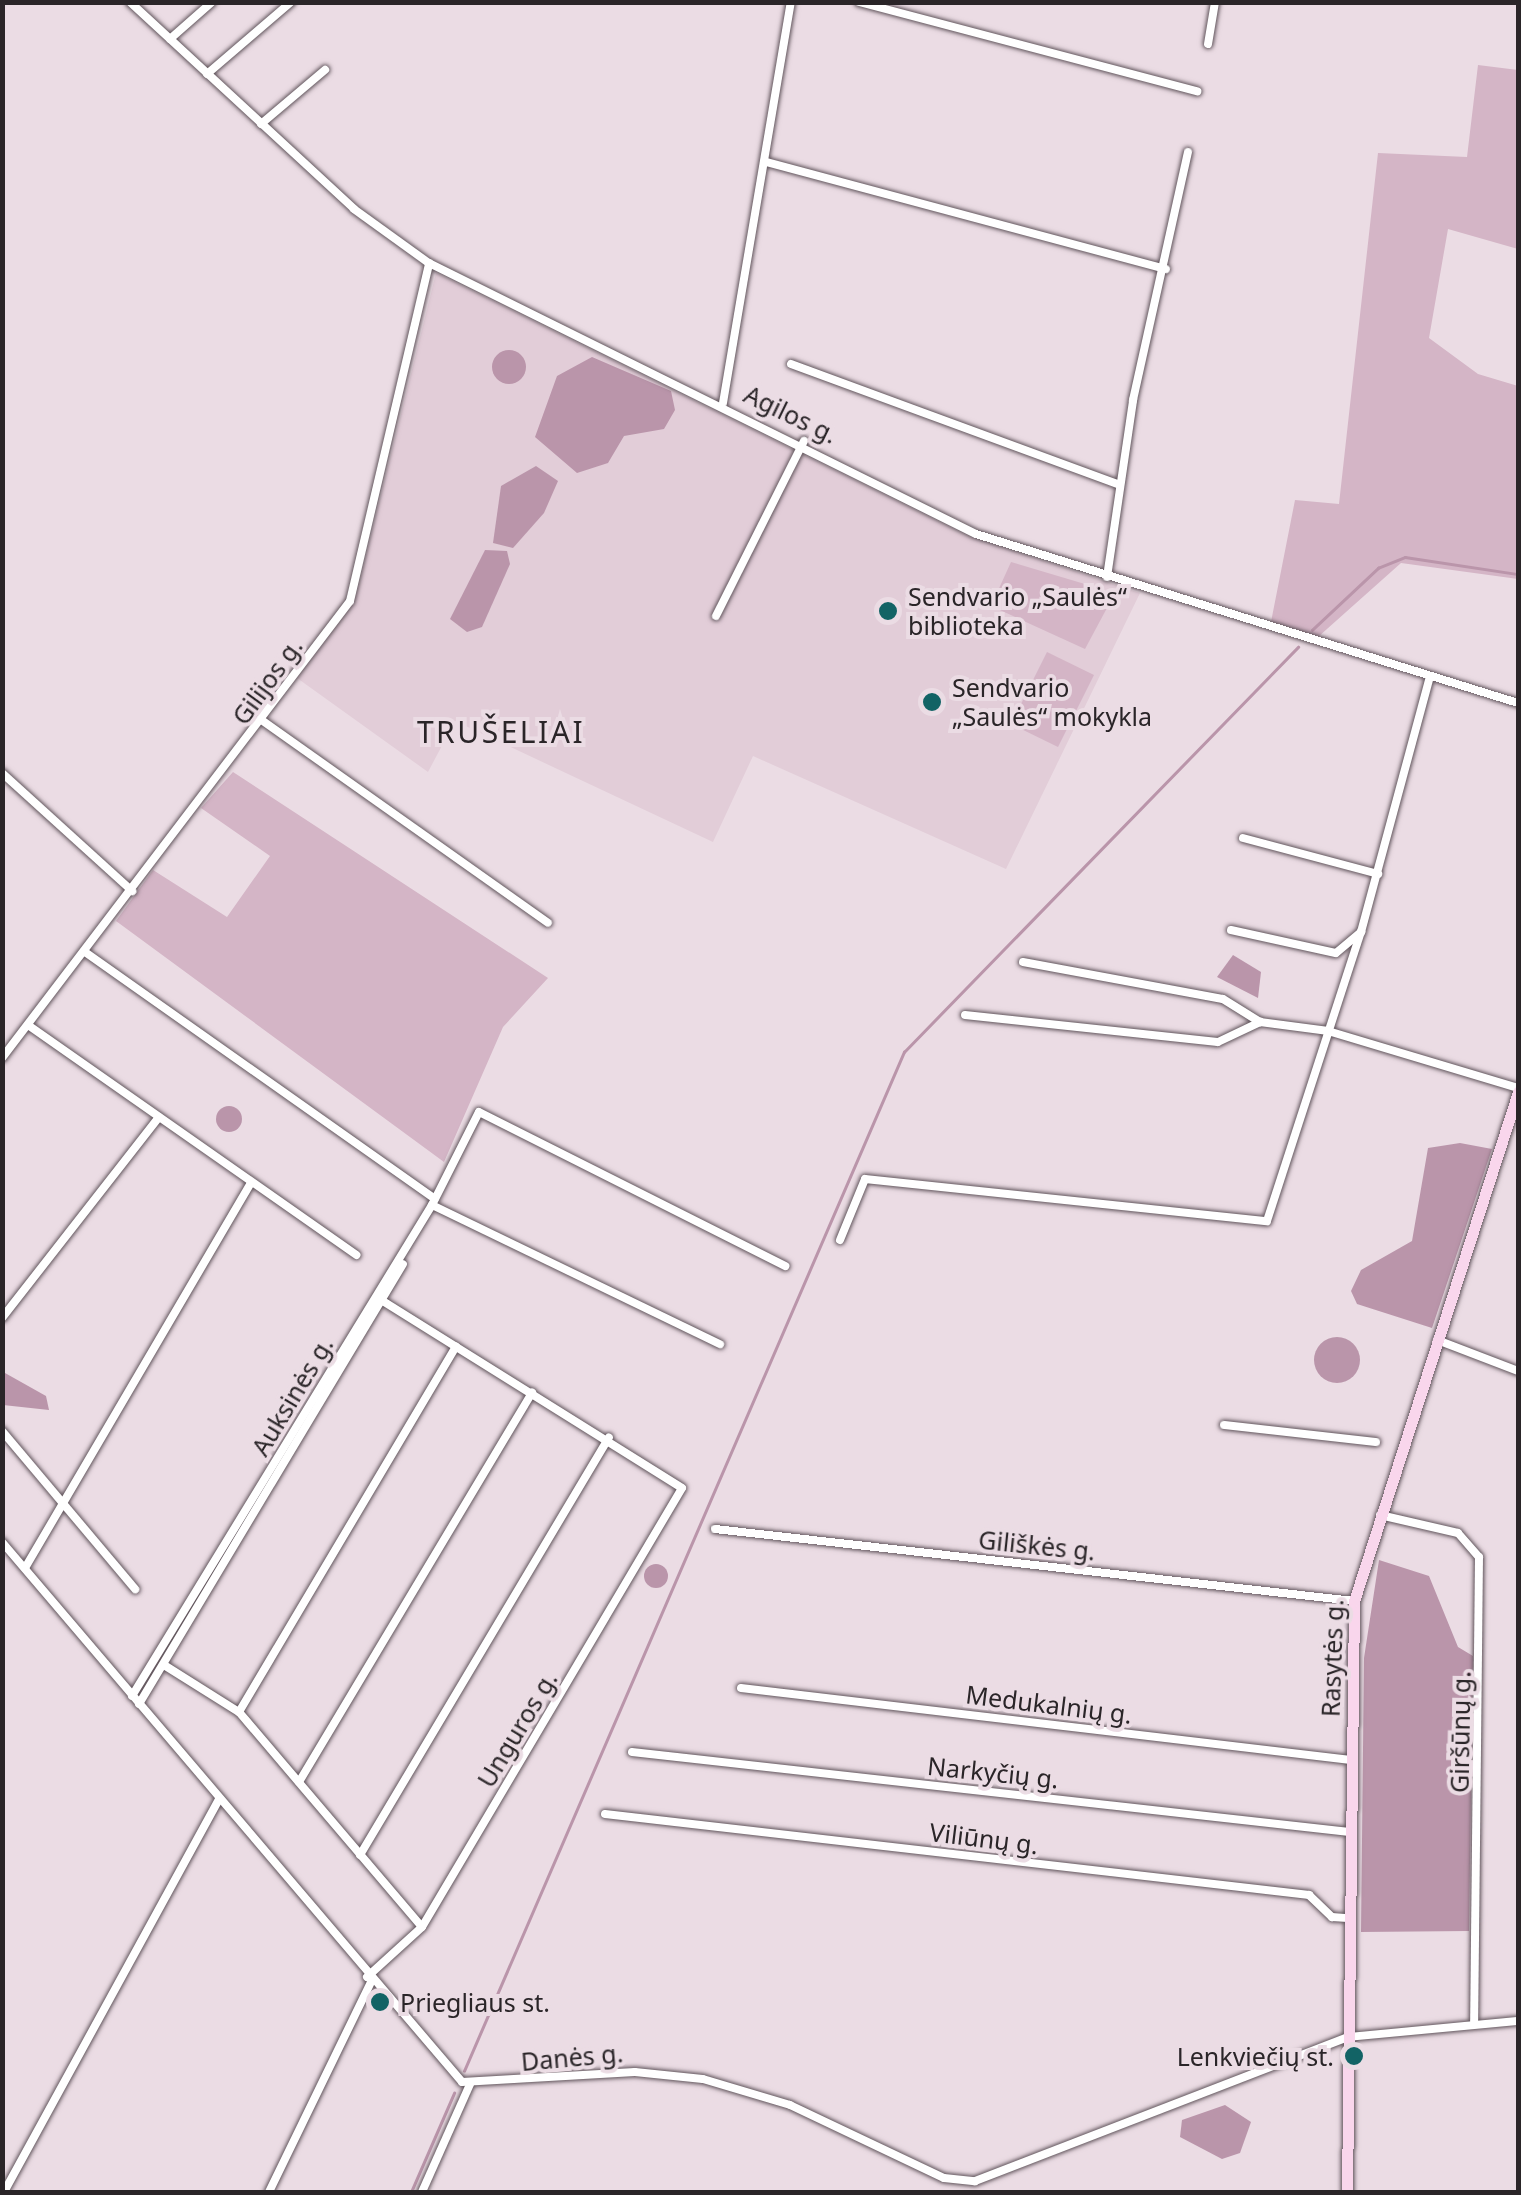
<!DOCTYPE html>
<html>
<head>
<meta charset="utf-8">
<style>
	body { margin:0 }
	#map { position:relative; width:1521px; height:2195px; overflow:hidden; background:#ebdce4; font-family:"Noto Sans",sans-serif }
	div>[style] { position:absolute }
	.built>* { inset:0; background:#e2cdd8 }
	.green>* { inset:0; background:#d4b5c6 }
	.forest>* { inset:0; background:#ba95aa }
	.round { border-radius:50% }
	.stream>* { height:2.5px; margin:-1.25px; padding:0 1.25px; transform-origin:1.25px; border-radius:1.25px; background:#ba95aa }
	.roads { filter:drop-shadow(0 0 2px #61555c) drop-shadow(0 0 2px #61555c) }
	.street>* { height:8px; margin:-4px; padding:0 4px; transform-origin:4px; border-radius:4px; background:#fff }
	.secondary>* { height:11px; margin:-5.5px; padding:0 5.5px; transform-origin:5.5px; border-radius:5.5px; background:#f9d6ec }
	.dots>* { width:28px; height:28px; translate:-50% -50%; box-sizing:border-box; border:5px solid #ebdce4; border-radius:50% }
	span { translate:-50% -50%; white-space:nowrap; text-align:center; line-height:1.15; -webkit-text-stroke:8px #ebdce4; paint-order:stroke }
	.street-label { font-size:25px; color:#2a2528 }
	.poi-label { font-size:25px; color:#2a2528 }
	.left { translate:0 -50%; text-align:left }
	.right { translate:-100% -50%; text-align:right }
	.quarter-label { font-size:30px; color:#2a2528; letter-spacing:2.5px }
	.frame { position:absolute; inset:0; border:5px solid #2a2528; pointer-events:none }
</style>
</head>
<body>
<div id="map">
	<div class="built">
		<div style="clip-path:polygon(436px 273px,966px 535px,1140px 593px,1006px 869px,753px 756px,713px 842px,455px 721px,428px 772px,297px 678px,356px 596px)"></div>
	</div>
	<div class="green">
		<div style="clip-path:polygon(1478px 65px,1518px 70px,1518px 249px,1448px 229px,1429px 338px,1478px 374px,1518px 386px,1518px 579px,1401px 563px,1318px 637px,1271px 622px,1295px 500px,1339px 504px,1378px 153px,1467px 157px)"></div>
		<div style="clip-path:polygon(1011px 562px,1115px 593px,1085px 649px,991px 606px)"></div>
		<div style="clip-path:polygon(1047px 652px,1094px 675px,1058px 747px,1011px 724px)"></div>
		<div style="clip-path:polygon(233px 772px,548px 978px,503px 1027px,444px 1162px,116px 921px,153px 870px,227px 917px,270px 856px,201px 808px)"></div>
	</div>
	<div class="forest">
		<div class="round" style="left:492px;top:350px;width:34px;height:34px"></div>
		<div style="clip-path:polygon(592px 357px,671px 391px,675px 410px,664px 429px,624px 436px,608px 463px,577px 473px,535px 437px,557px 376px)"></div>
		<div style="clip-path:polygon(536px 466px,558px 481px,544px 513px,513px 548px,493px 543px,501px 486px)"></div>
		<div style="clip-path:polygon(485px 550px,507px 551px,510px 564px,482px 627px,467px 632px,450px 619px)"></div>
		<div style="clip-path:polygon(1233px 955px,1261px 972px,1258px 998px,1217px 977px)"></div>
		<div class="round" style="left:216px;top:1106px;width:26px;height:26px"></div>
		<div style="clip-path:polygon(1460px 1143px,1492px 1149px,1432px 1328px,1357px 1304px,1351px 1291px,1361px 1270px,1412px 1241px,1428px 1148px)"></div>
		<div class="round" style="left:1314px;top:1337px;width:46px;height:46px"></div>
		<div style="clip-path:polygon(5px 1373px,46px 1396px,49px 1410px,3px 1405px)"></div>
		<div style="clip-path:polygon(1379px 1560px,1429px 1576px,1458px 1647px,1473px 1656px,1469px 1931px,1361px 1932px,1364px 1658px)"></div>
		<div class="round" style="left:644px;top:1564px;width:24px;height:24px"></div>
		<div style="clip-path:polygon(1225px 2105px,1251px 2122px,1240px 2153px,1222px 2159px,1180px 2137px,1182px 2120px)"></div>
	</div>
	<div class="stream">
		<div style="left:1312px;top:630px;width:91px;rotate:-43.2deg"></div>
		<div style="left:1378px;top:568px;width:29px;rotate:-22deg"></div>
		<div style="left:1405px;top:557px;width:114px;rotate:8.6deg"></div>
		<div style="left:464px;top:2071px;width:1110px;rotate:-66.65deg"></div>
		<div style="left:904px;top:1052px;width:565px;rotate:-45.79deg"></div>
		<div style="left:411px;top:2192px;width:108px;rotate:-66.5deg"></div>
	</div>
	<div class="roads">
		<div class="street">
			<div style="left:130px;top:2px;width:305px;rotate:42.7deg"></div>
			<div style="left:354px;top:209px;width:92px;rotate:35.8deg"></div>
			<div style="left:429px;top:263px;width:610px;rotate:26.36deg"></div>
			<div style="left:976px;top:534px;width:568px;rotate:17.32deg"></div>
			<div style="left:859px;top:2px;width:350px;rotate:14.8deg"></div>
			<div style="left:170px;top:39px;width:56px;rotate:-41.4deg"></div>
			<div style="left:1208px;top:44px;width:43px;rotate:-80.5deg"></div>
			<div style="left:207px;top:74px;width:111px;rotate:-40.6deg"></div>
			<div style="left:261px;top:124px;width:84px;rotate:-40.2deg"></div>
			<div style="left:766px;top:162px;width:414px;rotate:15deg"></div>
			<div style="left:791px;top:364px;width:350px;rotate:20.2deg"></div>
			<div style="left:723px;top:403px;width:407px;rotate:-80.4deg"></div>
			<div style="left:1107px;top:577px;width:179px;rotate:-81.6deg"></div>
			<div style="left:1133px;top:400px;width:254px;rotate:-77.5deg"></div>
			<div style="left:716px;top:616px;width:196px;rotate:-63.3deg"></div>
			<div style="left:263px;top:721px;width:349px;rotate:35.3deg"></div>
			<div style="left:2px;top:773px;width:176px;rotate:42.2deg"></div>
			<div style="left:1243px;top:838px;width:140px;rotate:14.9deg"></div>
			<div style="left:1231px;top:930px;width:107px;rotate:12.4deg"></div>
			<div style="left:1336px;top:953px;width:33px;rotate:-40deg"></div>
			<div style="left:1361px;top:932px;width:264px;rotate:-74.9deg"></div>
			<div style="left:85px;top:952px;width:428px;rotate:35.2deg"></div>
			<div style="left:1023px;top:962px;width:203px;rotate:10.5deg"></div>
			<div style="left:1223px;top:999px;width:44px;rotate:31.9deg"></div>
			<div style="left:1260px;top:1022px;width:69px;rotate:7.5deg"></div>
			<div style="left:1328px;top:1031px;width:198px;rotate:16.7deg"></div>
			<div style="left:965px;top:1015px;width:254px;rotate:6.1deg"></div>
			<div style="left:1218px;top:1042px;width:47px;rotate:-25.5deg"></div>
			<div style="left:28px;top:1025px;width:401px;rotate:35deg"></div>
			<div style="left:2px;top:1058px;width:574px;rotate:-52.71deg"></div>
			<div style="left:350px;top:601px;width:347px;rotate:-76.8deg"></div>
			<div style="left:432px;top:1205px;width:320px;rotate:25.8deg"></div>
			<div style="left:840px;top:1240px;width:66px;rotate:-67.7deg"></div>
			<div style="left:865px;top:1179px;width:404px;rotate:6deg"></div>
			<div style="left:1267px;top:1221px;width:304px;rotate:-72deg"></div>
			<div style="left:2px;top:1318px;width:255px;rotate:-52deg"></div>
			<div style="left:1437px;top:1340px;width:87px;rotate:20.9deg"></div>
			<div style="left:1224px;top:1425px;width:153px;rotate:6.4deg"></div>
			<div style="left:2px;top:1431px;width:207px;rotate:49.9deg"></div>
			<div style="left:1380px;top:1515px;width:80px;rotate:13deg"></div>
			<div style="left:1458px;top:1533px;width:32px;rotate:49deg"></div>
			<div style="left:1479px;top:1557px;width:465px;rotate:90.6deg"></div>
			<div style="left:715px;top:1529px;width:643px;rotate:6.43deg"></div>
			<div style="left:2px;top:1542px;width:709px;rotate:49.57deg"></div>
			<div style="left:462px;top:2082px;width:173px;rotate:-3.3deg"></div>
			<div style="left:635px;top:2072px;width:68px;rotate:5.9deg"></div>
			<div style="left:703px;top:2079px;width:91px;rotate:16.6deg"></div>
			<div style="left:790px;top:2105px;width:170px;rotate:25.4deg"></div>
			<div style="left:944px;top:2178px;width:31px;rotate:6deg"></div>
			<div style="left:975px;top:2181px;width:400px;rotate:-21.1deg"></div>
			<div style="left:1348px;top:2037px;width:171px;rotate:-5.4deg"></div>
			<div style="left:25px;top:1568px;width:446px;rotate:-59.6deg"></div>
			<div style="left:164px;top:1665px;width:89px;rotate:32.1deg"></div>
			<div style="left:239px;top:1712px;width:282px;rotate:49.6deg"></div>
			<div style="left:741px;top:1688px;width:614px;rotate:6.73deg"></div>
			<div style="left:132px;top:1696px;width:575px;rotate:-58.58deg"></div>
			<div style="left:432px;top:1205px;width:104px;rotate:-63.2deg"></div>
			<div style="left:479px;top:1112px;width:343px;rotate:26.7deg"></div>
			<div style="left:139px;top:1704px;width:513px;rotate:-59.04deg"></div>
			<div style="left:239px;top:1712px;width:425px;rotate:-59.3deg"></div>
			<div style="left:632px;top:1752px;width:722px;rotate:6.36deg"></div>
			<div style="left:299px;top:1782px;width:454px;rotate:-59.1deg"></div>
			<div style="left:605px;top:1814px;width:709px;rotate:6.56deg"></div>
			<div style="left:1309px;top:1895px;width:32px;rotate:44deg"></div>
			<div style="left:1332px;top:1917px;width:16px;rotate:4deg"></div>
			<div style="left:360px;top:1855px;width:486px;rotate:-59.2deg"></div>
			<div style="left:367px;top:1977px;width:74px;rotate:-42.3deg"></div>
			<div style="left:422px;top:1927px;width:510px;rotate:-59.36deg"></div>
			<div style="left:682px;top:1488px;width:355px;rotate:-148deg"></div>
			<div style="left:4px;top:2192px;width:448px;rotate:-61.3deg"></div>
			<div style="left:269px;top:2192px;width:233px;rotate:-64.1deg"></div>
			<div style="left:422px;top:2192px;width:118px;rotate:-66deg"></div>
		</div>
		<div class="secondary">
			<div style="left:1347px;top:2192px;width:591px;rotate:-89.32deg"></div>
			<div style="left:1354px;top:1601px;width:535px;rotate:-72.14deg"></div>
		</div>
	</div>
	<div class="dots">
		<div style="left:888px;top:611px;background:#126365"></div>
		<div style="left:932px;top:702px;background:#126365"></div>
		<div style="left:380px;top:2002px;background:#126365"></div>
		<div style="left:1354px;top:2056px;background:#126365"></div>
	</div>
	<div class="street-label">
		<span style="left:791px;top:414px;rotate:26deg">Agilos g.</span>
		<span style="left:267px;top:681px;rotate:-54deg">Gilijos g.</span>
		<span style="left:292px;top:1396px;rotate:-59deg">Auksinės g.</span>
		<span style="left:1037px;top:1545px;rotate:6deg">Giliškės g.</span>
		<span style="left:1332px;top:1658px;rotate:-88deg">Rasytės g.</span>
		<span style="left:1049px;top:1704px;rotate:7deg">Medukalnių g.</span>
		<span style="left:517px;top:1729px;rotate:-59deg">Unguros g.</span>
		<span style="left:1460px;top:1732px;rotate:-89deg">Giršūnų g.</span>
		<span style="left:993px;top:1772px;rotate:6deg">Narkyčių g.</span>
		<span style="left:984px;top:1838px;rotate:7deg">Viliūnų g.</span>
		<span style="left:572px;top:2057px;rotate:-5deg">Danės g.</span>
	</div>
	<div class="poi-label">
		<span class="left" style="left:908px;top:611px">Sendvario „Saulės“<br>biblioteka</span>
		<span class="left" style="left:952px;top:702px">Sendvario<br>„Saulės“ mokykla</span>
		<span class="left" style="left:400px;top:2002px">Priegliaus st.</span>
		<span class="right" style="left:1334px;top:2056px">Lenkviečių st.</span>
	</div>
	<div class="quarter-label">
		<span style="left:501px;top:732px">TRUŠELIAI</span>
	</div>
	<div class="frame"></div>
</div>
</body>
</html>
